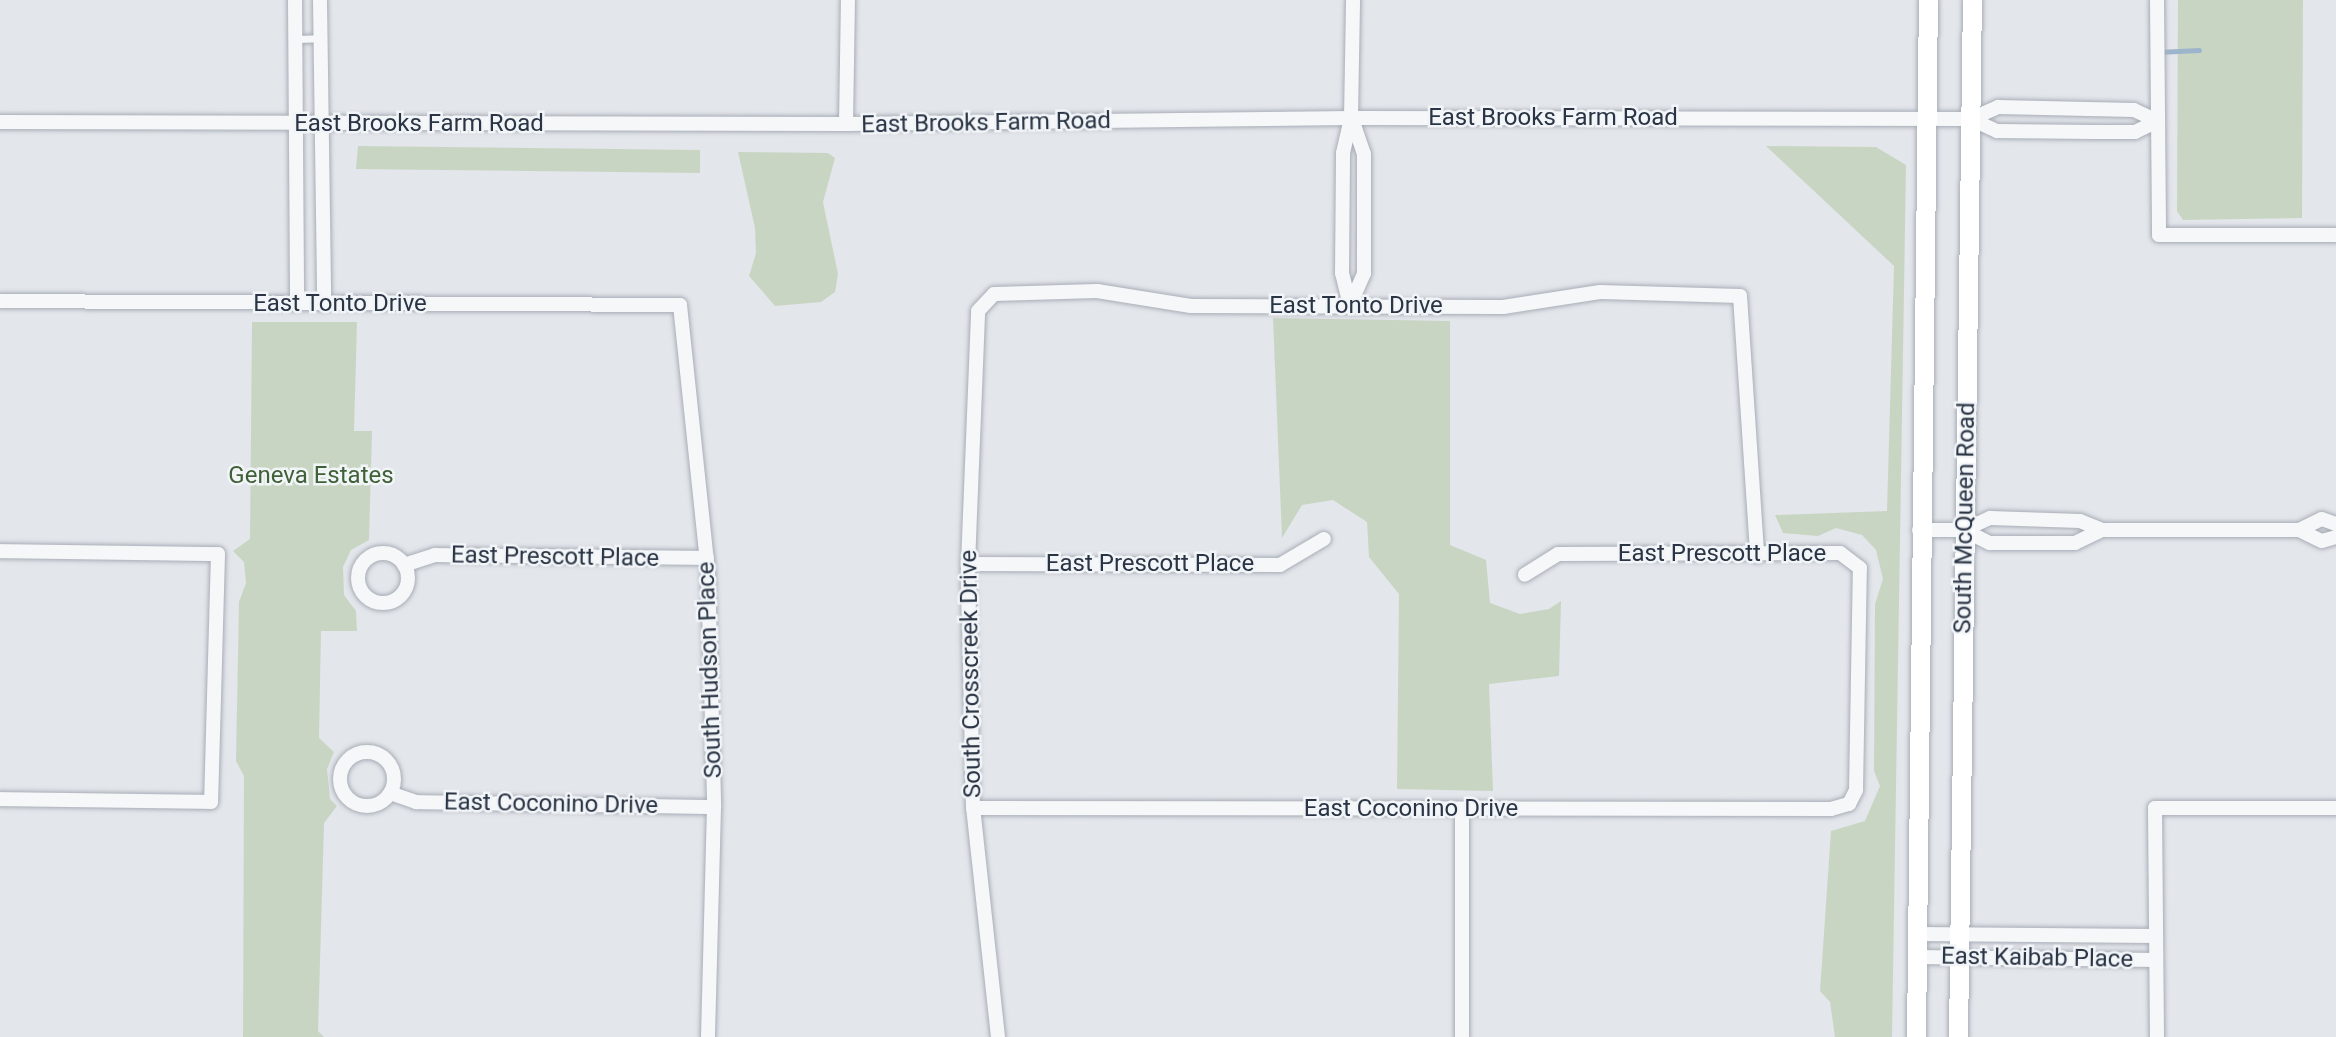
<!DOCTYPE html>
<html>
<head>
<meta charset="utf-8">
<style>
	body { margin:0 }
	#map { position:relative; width:2336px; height:1037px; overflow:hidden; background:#e3e6eb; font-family:Roboto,sans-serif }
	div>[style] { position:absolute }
	.green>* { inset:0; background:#c9d5c3 }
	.stream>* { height:5px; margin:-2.5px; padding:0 2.5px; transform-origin:2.5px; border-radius:2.5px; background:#9db5cc }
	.roads { filter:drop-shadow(0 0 2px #a8adb6) drop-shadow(0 0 2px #a8adb6) }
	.service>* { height:7px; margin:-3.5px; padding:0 3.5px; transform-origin:3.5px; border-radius:3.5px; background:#f6f7f9 }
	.minor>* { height:14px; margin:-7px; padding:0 7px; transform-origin:7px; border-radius:7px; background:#f6f7f9 }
	.minor>.ring { margin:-7px; padding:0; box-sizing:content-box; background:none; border:14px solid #f6f7f9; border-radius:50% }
	.secondary>* { height:19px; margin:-9.5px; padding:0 9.5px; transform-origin:9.5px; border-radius:9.5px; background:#fff }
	span { translate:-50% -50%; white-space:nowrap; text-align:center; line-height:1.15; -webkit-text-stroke:5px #f2f5f8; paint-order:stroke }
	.street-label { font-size:24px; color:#2a3444 }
	.park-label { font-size:24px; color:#406037 }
</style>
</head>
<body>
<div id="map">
	<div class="green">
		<div style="clip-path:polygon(2178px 0,2303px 0,2302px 218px,2183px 220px,2177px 211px)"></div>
		<div style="clip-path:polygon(358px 146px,700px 150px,700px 173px,356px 169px)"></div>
		<div style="clip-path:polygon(1766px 146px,1876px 147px,1906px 165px,1892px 1037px,1835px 1037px,1830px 1002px,1820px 991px,1831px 831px,1865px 821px,1880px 786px,1874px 771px,1875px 604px,1883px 579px,1876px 550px,1862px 535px,1836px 528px,1818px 536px,1783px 533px,1775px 515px,1887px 511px,1894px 266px)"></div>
		<div style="clip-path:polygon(738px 152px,828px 153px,835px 158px,823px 202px,838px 274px,835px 292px,821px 302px,775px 306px,749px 276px,756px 253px,755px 228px)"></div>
		<div style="clip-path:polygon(1273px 318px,1450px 321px,1450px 545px,1486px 560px,1490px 603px,1520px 614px,1549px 609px,1561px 601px,1559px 676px,1489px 684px,1493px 791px,1397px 789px,1399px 594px,1369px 557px,1367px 522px,1333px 500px,1302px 505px,1282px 538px)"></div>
		<div style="clip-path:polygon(252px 322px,357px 322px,354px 431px,372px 431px,369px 540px,351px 550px,343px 567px,344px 595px,356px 611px,357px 631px,321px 631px,319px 738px,334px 752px,327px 769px,330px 799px,337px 806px,324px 823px,318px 1031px,324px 1037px,243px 1037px,244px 776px,236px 761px,239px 602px,246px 583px,244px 562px,233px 551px,250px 539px)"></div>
	</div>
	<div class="stream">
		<div style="left:2158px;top:52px;width:41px;rotate:-2.8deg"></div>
	</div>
	<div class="roads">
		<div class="service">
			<div style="left:296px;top:39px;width:24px;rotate:-2deg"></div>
		</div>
		<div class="minor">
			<div style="left:295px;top:0;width:304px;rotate:89.6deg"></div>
			<div style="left:320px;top:0;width:304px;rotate:89.2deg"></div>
			<div style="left:2157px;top:0;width:235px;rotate:89.5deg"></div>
			<div style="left:2159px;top:235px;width:177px"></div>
			<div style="left:1971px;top:119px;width:29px;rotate:25deg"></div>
			<div style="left:1997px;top:131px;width:98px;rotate:0.6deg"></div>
			<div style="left:2095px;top:132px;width:40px"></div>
			<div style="left:2135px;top:132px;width:25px;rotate:-26deg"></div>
			<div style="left:0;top:122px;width:846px;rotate:0.14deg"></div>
			<div style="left:846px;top:124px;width:505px;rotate:-0.68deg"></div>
			<div style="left:1351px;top:118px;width:620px;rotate:0.09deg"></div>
			<div style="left:1971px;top:119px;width:30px;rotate:-24deg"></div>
			<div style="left:1998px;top:107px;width:136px;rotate:1.3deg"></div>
			<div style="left:2134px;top:110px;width:26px;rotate:25deg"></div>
			<div style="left:846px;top:124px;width:124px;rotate:-89.1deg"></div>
			<div style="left:0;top:301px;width:680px;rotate:0.34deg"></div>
			<div style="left:680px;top:305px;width:266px;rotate:84deg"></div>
			<div style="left:708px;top:570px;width:237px;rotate:88.5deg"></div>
			<div style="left:714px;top:807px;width:230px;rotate:91.5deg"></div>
			<div style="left:1350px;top:305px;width:33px;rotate:-104deg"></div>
			<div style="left:1342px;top:273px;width:120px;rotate:-89.5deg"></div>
			<div style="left:1343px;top:153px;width:36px;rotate:-77deg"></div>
			<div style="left:1351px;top:118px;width:118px;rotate:-89deg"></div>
			<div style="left:1350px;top:305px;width:35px;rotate:-66deg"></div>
			<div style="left:1364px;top:273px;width:119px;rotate:-90deg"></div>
			<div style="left:1364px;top:154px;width:37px;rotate:-109deg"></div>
			<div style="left:1919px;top:530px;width:45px"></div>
			<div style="left:1964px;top:530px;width:29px;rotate:-25deg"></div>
			<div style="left:1990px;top:518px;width:90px;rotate:1.9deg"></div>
			<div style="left:2080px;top:521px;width:24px;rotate:22deg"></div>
			<div style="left:2102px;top:530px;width:197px"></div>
			<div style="left:2299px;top:530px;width:25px;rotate:26deg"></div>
			<div style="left:2322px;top:541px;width:15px;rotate:-16deg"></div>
			<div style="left:1964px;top:530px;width:29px;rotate:27deg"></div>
			<div style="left:1990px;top:543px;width:85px"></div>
			<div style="left:2075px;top:543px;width:30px;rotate:-26deg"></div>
			<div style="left:2299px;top:530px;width:25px;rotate:-26deg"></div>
			<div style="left:2322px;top:519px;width:15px;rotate:20deg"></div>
			<div style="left:0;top:551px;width:218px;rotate:0.8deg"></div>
			<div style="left:218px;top:554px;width:248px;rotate:91.6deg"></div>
			<div style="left:211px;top:802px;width:211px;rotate:-179.2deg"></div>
			<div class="ring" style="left:358px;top:553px;width:36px;height:36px"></div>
			<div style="left:968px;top:564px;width:312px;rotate:0.2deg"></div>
			<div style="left:1280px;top:565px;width:51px;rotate:-30.6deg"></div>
			<div style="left:404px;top:565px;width:33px;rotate:-18deg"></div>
			<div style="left:435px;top:555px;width:272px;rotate:0.6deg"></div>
			<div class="ring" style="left:340px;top:752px;width:40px;height:40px"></div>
			<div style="left:390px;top:793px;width:28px;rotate:19deg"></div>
			<div style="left:416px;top:802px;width:298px;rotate:1deg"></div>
			<div style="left:973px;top:808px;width:858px;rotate:0.07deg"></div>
			<div style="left:1831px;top:809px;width:19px;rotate:-16deg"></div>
			<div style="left:1849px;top:804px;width:16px;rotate:-63deg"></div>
			<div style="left:1856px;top:790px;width:222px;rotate:-89deg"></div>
			<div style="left:1860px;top:568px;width:25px;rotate:-143deg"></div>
			<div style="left:1840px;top:553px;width:282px;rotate:179.8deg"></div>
			<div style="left:1558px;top:554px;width:39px;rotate:148deg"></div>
			<div style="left:1462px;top:809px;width:228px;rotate:90deg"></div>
			<div style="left:1917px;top:934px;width:239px;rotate:0.5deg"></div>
			<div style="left:1917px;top:957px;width:239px;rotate:0.7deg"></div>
			<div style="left:998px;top:1037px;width:230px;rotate:-96.2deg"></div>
			<div style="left:973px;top:808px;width:244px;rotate:-91.2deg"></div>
			<div style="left:968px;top:564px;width:253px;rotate:-87.7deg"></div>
			<div style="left:978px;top:311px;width:23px;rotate:-47deg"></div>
			<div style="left:994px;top:294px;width:103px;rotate:-1.7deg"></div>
			<div style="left:1097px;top:291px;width:95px;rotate:9.1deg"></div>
			<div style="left:1191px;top:306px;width:312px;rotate:0.2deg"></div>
			<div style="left:1503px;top:307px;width:98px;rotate:-8.8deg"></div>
			<div style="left:1600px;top:292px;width:140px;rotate:1.6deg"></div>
			<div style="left:1740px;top:296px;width:260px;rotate:86.2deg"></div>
			<div style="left:2157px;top:1037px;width:229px;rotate:-90.5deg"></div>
			<div style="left:2155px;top:808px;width:181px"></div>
		</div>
		<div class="secondary">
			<div style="left:1916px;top:1037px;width:1037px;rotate:-89.34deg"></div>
			<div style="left:1958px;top:1037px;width:1037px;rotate:-89.23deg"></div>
		</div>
	</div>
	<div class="street-label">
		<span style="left:1553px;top:118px">East Brooks Farm Road</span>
		<span style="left:986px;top:123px;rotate:-1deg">East Brooks Farm Road</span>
		<span style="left:419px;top:124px">East Brooks Farm Road</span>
		<span style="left:340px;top:304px">East Tonto Drive</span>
		<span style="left:1356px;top:306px">East Tonto Drive</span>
		<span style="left:1965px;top:518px;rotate:-89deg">South McQueen Road</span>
		<span style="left:1722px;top:554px">East Prescott Place</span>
		<span style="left:555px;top:557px;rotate:1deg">East Prescott Place</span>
		<span style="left:1150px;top:564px">East Prescott Place</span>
		<span style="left:710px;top:670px;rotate:-92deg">South Hudson Place</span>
		<span style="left:971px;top:674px;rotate:-91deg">South Crosscreek Drive</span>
		<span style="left:551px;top:804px;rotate:1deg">East Coconino Drive</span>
		<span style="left:1411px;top:809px">East Coconino Drive</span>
		<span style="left:2037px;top:958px;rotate:1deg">East Kaibab Place</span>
	</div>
	<div class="park-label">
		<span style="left:311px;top:476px">Geneva Estates</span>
	</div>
</div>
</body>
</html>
